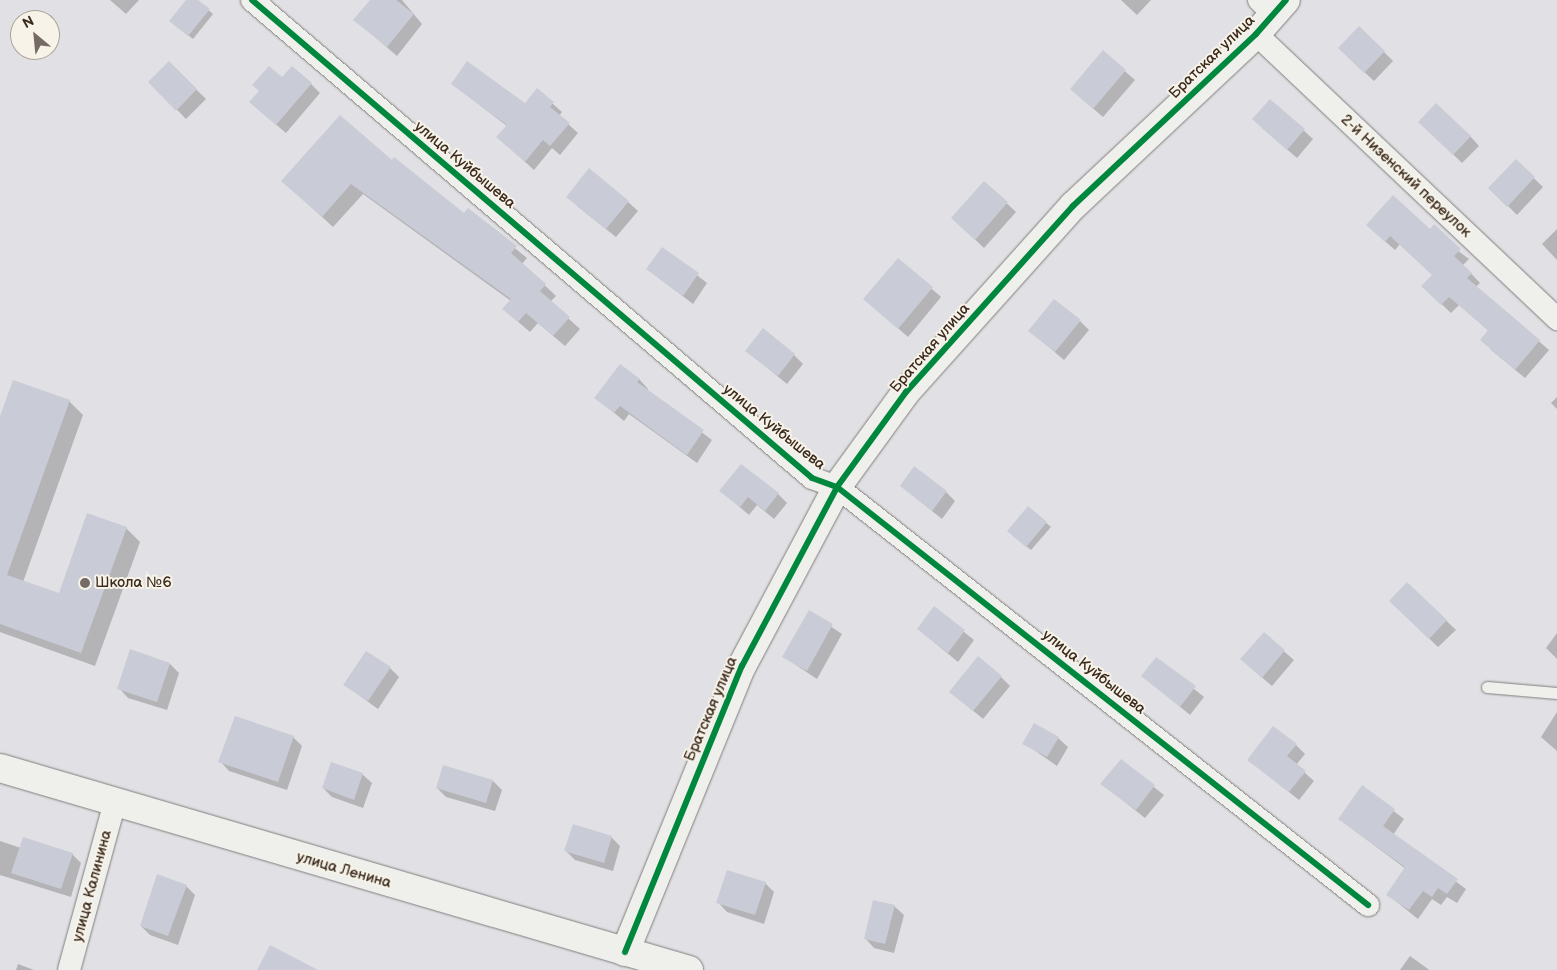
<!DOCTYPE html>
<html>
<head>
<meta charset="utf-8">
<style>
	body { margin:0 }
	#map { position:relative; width:1557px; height:970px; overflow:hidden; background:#e1e1e5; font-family:"Balsamiq Sans",sans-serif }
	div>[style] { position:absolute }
	.shadow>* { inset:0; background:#0003 }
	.building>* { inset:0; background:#c9ccd6 }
	.roads { filter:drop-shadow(0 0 1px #817d7c) drop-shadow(0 0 1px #817d7c) }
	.lane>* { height:11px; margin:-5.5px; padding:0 5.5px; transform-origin:5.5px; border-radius:5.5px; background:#efefec }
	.street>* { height:22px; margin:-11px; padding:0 11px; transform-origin:11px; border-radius:11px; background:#efefec }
	.secondary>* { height:28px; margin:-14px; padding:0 14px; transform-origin:14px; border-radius:14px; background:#efefec }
	.cycleway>* { height:6px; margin:-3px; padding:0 3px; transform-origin:3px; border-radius:3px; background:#00873e }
	.dots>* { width:14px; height:14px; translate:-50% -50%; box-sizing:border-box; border:2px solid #f7f3e8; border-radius:50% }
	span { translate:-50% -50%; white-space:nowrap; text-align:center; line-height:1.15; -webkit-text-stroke:4px #f7f3e8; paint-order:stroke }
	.street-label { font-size:15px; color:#3b2a1e }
	.poi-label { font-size:15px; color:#3b2a1e }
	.left { translate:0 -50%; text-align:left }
	.north { position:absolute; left:10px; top:10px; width:50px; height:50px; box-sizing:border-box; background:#f7f3e8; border:1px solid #aca397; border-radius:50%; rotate:332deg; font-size:14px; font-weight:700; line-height:20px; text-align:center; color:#3b2a1e }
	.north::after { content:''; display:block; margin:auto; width:18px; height:22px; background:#756a64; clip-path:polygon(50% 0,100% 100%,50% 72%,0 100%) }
</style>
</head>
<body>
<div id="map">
	<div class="shadow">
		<div style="clip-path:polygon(110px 0,139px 0,126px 14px)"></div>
		<div style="clip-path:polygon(187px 0,196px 0,213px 14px,193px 39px,175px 25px)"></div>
		<div style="clip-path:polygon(371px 0,402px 0,422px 24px,397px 56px,355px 20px)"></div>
		<div style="clip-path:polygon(1121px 0,1151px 0,1137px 15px)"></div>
		<div style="clip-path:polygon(1103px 52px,1135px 80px,1103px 117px,1081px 98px)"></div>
		<div style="clip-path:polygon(1384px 52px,1393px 61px,1374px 81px,1348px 57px)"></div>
		<div style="clip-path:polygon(169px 63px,206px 99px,186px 119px,150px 82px)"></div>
		<div style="clip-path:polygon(282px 79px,311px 84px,320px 93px,286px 133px,260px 111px)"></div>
		<div style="clip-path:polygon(452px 84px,525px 105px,537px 90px,562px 112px,559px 116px,578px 133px,560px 155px,552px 148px,534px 170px,498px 137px,507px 126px)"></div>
		<div style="clip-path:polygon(1270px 100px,1313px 139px,1297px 158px,1262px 128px)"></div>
		<div style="clip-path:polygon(1429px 131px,1470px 136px,1479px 146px,1462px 163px)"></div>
		<div style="clip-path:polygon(1516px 161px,1543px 187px,1517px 215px,1490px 188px)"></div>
		<div style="clip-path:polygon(392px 162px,464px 215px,468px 210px,527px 258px,522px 264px,556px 296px,550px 302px,580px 329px,565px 346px,538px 323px,530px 332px,515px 319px,511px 301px,363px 194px,333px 227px,294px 191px)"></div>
		<div style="clip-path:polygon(984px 182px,1016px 212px,984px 248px,962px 227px)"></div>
		<div style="clip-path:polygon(628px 202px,638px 211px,616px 237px,577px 206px)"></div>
		<div style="clip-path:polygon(1557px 229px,1557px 260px,1542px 244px)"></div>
		<div style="clip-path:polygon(1430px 230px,1469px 259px,1463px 265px,1480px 283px,1476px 287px,1549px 350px,1525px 378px,1490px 349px,1489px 331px,1459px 305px,1451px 313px,1432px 295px,1433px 275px,1400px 244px,1395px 250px,1377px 234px)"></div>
		<div style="clip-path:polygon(662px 248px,707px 283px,693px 304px,647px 269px)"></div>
		<div style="clip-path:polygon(898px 259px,941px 297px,908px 337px,865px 299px)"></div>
		<div style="clip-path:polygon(1080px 321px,1089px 330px,1064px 360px,1030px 331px)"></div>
		<div style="clip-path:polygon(747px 351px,794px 355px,803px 364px,787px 384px)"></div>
		<div style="clip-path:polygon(639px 379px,648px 389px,647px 391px,712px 440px,697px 463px,629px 414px,624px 421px,596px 398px)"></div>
		<div style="clip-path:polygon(1557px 397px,1557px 409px,1551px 403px)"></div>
		<div style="clip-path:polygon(69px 401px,83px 415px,23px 582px,59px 595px,126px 528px,140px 542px,95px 666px,0 632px,0 419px)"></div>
		<div style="clip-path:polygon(901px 486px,946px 492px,955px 501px,942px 519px)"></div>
		<div style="clip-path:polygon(721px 491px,778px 494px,787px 503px,774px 519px,757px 505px,749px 515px)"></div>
		<div style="clip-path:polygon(1028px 507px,1051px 527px,1031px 550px,1013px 536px)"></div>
		<div style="clip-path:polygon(1407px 583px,1456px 630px,1438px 647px,1390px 601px)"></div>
		<div style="clip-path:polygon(934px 608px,974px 640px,958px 662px,918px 629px)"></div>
		<div style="clip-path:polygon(809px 612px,842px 634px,817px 679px,784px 657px)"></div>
		<div style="clip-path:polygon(1557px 633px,1557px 659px,1546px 648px)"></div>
		<div style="clip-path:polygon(1264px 634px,1294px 660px,1272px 686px,1251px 668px)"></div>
		<div style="clip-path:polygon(1156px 658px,1204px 697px,1190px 715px,1143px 676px)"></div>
		<div style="clip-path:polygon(170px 664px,179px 673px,167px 710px,128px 698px,119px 688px)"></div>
		<div style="clip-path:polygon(390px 668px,399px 677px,378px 709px,345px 685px)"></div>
		<div style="clip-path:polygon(1001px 677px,1010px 686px,983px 719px,951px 692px)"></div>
		<div style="clip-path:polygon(1557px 712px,1557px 751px,1541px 737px)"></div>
		<div style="clip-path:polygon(293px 737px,302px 746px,287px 790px,229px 771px,220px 761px)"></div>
		<div style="clip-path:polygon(1058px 738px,1068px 747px,1057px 766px,1024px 743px)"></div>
		<div style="clip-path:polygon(1296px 745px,1305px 754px,1296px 765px,1314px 781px,1299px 800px,1248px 760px)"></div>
		<div style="clip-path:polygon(1121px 761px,1164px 795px,1145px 818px,1102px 784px)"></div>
		<div style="clip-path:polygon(362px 774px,372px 783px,363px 808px,332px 797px,323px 788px)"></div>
		<div style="clip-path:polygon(493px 781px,502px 790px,495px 811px,446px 797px,437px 788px)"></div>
		<div style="clip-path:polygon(1362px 787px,1404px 819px,1393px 835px,1466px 889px,1457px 903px,1447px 897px,1441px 905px,1432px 899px,1418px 919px,1388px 895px,1406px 869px,1339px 819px)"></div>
		<div style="clip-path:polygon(611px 837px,620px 846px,613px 871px,575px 860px,566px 851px)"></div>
		<div style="clip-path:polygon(0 841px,21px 848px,72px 854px,81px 863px,71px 897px,0 875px)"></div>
		<div style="clip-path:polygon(765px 883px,774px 892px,764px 924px,727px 912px,718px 902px)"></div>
		<div style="clip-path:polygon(186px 886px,195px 895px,178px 945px,150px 935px,141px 926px)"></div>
		<div style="clip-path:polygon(894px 906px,904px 915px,894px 953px,874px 948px,865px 938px)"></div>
		<div style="clip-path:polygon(1410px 956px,1428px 969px,1429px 970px,1400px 970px)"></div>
		<div style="clip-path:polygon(18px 964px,34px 970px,16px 970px)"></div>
	</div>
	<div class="building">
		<div style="clip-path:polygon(186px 0,198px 0,210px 9px,188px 36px,169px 21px)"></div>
		<div style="clip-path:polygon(370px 0,396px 0,414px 14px,387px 47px,353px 20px)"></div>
		<div style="clip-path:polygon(1359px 26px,1385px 51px,1364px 73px,1338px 48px)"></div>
		<div style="clip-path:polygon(1103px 50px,1126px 70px,1093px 109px,1070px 89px)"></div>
		<div style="clip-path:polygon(169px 61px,197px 89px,176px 111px,148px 82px)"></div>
		<div style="clip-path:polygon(467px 61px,525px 103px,537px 88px,554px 102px,550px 107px,570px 123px,550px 146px,543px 140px,525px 162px,496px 137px,507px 125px,451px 84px)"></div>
		<div style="clip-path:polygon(269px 66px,282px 77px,292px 66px,312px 83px,276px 125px,249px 102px,259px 91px,252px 85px)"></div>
		<div style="clip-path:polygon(1270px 99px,1305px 129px,1287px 150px,1252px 119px)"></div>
		<div style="clip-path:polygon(1436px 103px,1471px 136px,1453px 155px,1418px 122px)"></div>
		<div style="clip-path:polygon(340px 115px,392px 160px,394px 157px,464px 213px,468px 208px,517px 246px,511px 253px,546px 284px,540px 291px,570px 317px,553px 336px,526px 313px,518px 322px,502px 309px,511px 299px,351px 184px,322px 217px,281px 181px)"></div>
		<div style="clip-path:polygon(1516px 159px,1535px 177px,1507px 207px,1488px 188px)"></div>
		<div style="clip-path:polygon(589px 168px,629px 201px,606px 229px,566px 197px)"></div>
		<div style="clip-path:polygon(984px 181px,1008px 202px,975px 240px,951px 218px)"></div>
		<div style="clip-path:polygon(1393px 195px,1430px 229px,1434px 224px,1461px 249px,1454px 256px,1472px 273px,1467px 278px,1540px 340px,1515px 370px,1480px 340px,1488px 330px,1449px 297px,1441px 305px,1421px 286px,1432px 275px,1390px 236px,1385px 242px,1366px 225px)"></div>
		<div style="clip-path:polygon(662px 247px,699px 273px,683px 296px,646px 269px)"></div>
		<div style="clip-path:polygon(898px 258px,933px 287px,898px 329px,863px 299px)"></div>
		<div style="clip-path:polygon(1054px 299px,1081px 320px,1055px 352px,1028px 331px)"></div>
		<div style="clip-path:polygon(763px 328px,795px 354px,778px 376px,745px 351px)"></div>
		<div style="clip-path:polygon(620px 364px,640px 379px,637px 382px,704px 430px,687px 455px,620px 406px,614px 413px,594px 398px)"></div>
		<div style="clip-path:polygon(13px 380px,70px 400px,7px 575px,59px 593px,87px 513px,127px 527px,81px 653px,0 624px,0 416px)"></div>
		<div style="clip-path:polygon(741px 464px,779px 493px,765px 511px,748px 497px,740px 507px,719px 491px)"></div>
		<div style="clip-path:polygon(914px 466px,947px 491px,932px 511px,900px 486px)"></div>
		<div style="clip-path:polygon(1028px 506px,1047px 522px,1026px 547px,1007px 531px)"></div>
		<div style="clip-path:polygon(1407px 582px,1447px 620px,1429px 639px,1389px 601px)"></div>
		<div style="clip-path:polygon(934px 606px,965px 630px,948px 653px,917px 629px)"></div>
		<div style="clip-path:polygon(809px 610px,833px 624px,807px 671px,782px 657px)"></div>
		<div style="clip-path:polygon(1264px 632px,1285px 650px,1262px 678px,1240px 659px)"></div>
		<div style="clip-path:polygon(130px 649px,170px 663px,157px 702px,117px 689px)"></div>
		<div style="clip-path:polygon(366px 651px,391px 667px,368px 701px,343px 685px)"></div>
		<div style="clip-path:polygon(978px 656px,1002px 676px,973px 711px,949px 692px)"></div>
		<div style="clip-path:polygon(1156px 657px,1196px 686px,1180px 707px,1141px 676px)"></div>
		<div style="clip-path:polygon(235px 716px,294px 736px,278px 782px,218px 762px)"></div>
		<div style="clip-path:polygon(1034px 723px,1059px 737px,1047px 757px,1022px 744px)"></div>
		<div style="clip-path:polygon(1273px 726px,1297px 744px,1287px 756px,1306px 771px,1289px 792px,1247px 760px)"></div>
		<div style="clip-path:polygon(1121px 759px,1155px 785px,1136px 810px,1100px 784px)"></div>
		<div style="clip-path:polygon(331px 762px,363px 773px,354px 800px,322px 788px)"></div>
		<div style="clip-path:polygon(443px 765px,493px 780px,486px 803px,436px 788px)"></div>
		<div style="clip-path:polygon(1362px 785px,1395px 809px,1383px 826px,1458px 879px,1447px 894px,1438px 888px,1432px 897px,1423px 891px,1409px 910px,1386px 895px,1405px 867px,1338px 819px)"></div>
		<div style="clip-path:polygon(573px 824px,612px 836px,604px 863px,564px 851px)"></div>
		<div style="clip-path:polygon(23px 837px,73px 853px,61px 889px,11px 873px)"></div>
		<div style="clip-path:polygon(727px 870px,766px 882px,755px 915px,716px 903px)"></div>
		<div style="clip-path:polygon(157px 874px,187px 885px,168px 936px,140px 926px)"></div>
		<div style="clip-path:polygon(873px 900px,895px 905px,885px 944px,864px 939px)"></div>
		<div style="clip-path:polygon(270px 945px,318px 970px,257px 970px)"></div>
	</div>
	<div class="roads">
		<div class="lane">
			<div style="left:1487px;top:687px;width:70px;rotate:4.9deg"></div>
		</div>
		<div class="street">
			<div style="left:252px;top:0;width:736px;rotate:40.48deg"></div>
			<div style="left:812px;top:478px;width:27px;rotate:20deg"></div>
			<div style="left:837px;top:487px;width:676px;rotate:38.21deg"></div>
			<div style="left:1259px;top:0;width:20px;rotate:45deg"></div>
			<div style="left:1256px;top:34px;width:415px;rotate:43.4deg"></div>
			<div style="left:69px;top:970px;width:174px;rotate:-74.7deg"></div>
		</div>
		<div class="secondary">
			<div style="left:0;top:768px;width:718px;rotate:16.34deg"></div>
			<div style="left:625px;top:952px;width:309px;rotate:-67.8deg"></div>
			<div style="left:742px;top:666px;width:203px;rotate:-62deg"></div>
			<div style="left:837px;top:487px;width:117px;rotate:-54deg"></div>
			<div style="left:906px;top:392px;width:250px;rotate:-48.1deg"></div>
			<div style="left:1073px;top:206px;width:251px;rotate:-43.2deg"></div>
			<div style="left:1256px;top:34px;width:45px;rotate:-48.6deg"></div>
		</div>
	</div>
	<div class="cycleway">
		<div style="left:252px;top:0;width:736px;rotate:40.48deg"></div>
		<div style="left:812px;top:478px;width:27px;rotate:20deg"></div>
		<div style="left:837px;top:487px;width:676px;rotate:38.21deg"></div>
		<div style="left:625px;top:952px;width:309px;rotate:-67.8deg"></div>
		<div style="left:742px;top:666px;width:203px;rotate:-62deg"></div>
		<div style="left:837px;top:487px;width:117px;rotate:-54deg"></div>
		<div style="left:906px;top:392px;width:250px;rotate:-48.1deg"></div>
		<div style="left:1073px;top:206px;width:251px;rotate:-43.2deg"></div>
		<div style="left:1256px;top:34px;width:45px;rotate:-48.6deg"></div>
	</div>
	<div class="dots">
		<div style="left:85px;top:583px;background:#756a64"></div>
	</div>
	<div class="street-label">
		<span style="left:1212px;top:57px;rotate:-44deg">Братская улица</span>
		<span style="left:465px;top:165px;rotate:40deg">улица Куйбышева</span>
		<span style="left:1406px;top:176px;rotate:43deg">2-й Низенский переулок</span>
		<span style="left:930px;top:348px;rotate:-49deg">Братская улица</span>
		<span style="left:774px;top:427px;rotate:39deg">улица Куйбышева</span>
		<span style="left:1094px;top:672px;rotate:38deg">улица Куйбышева</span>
		<span style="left:711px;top:709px;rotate:-67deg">Братская улица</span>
		<span style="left:344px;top:870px;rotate:16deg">улица Ленина</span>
		<span style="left:92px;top:886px;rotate:-75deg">улица Калинина</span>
	</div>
	<div class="poi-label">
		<span class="left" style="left:95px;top:583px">Школа №6</span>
	</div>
	<div class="north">N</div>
</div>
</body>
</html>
